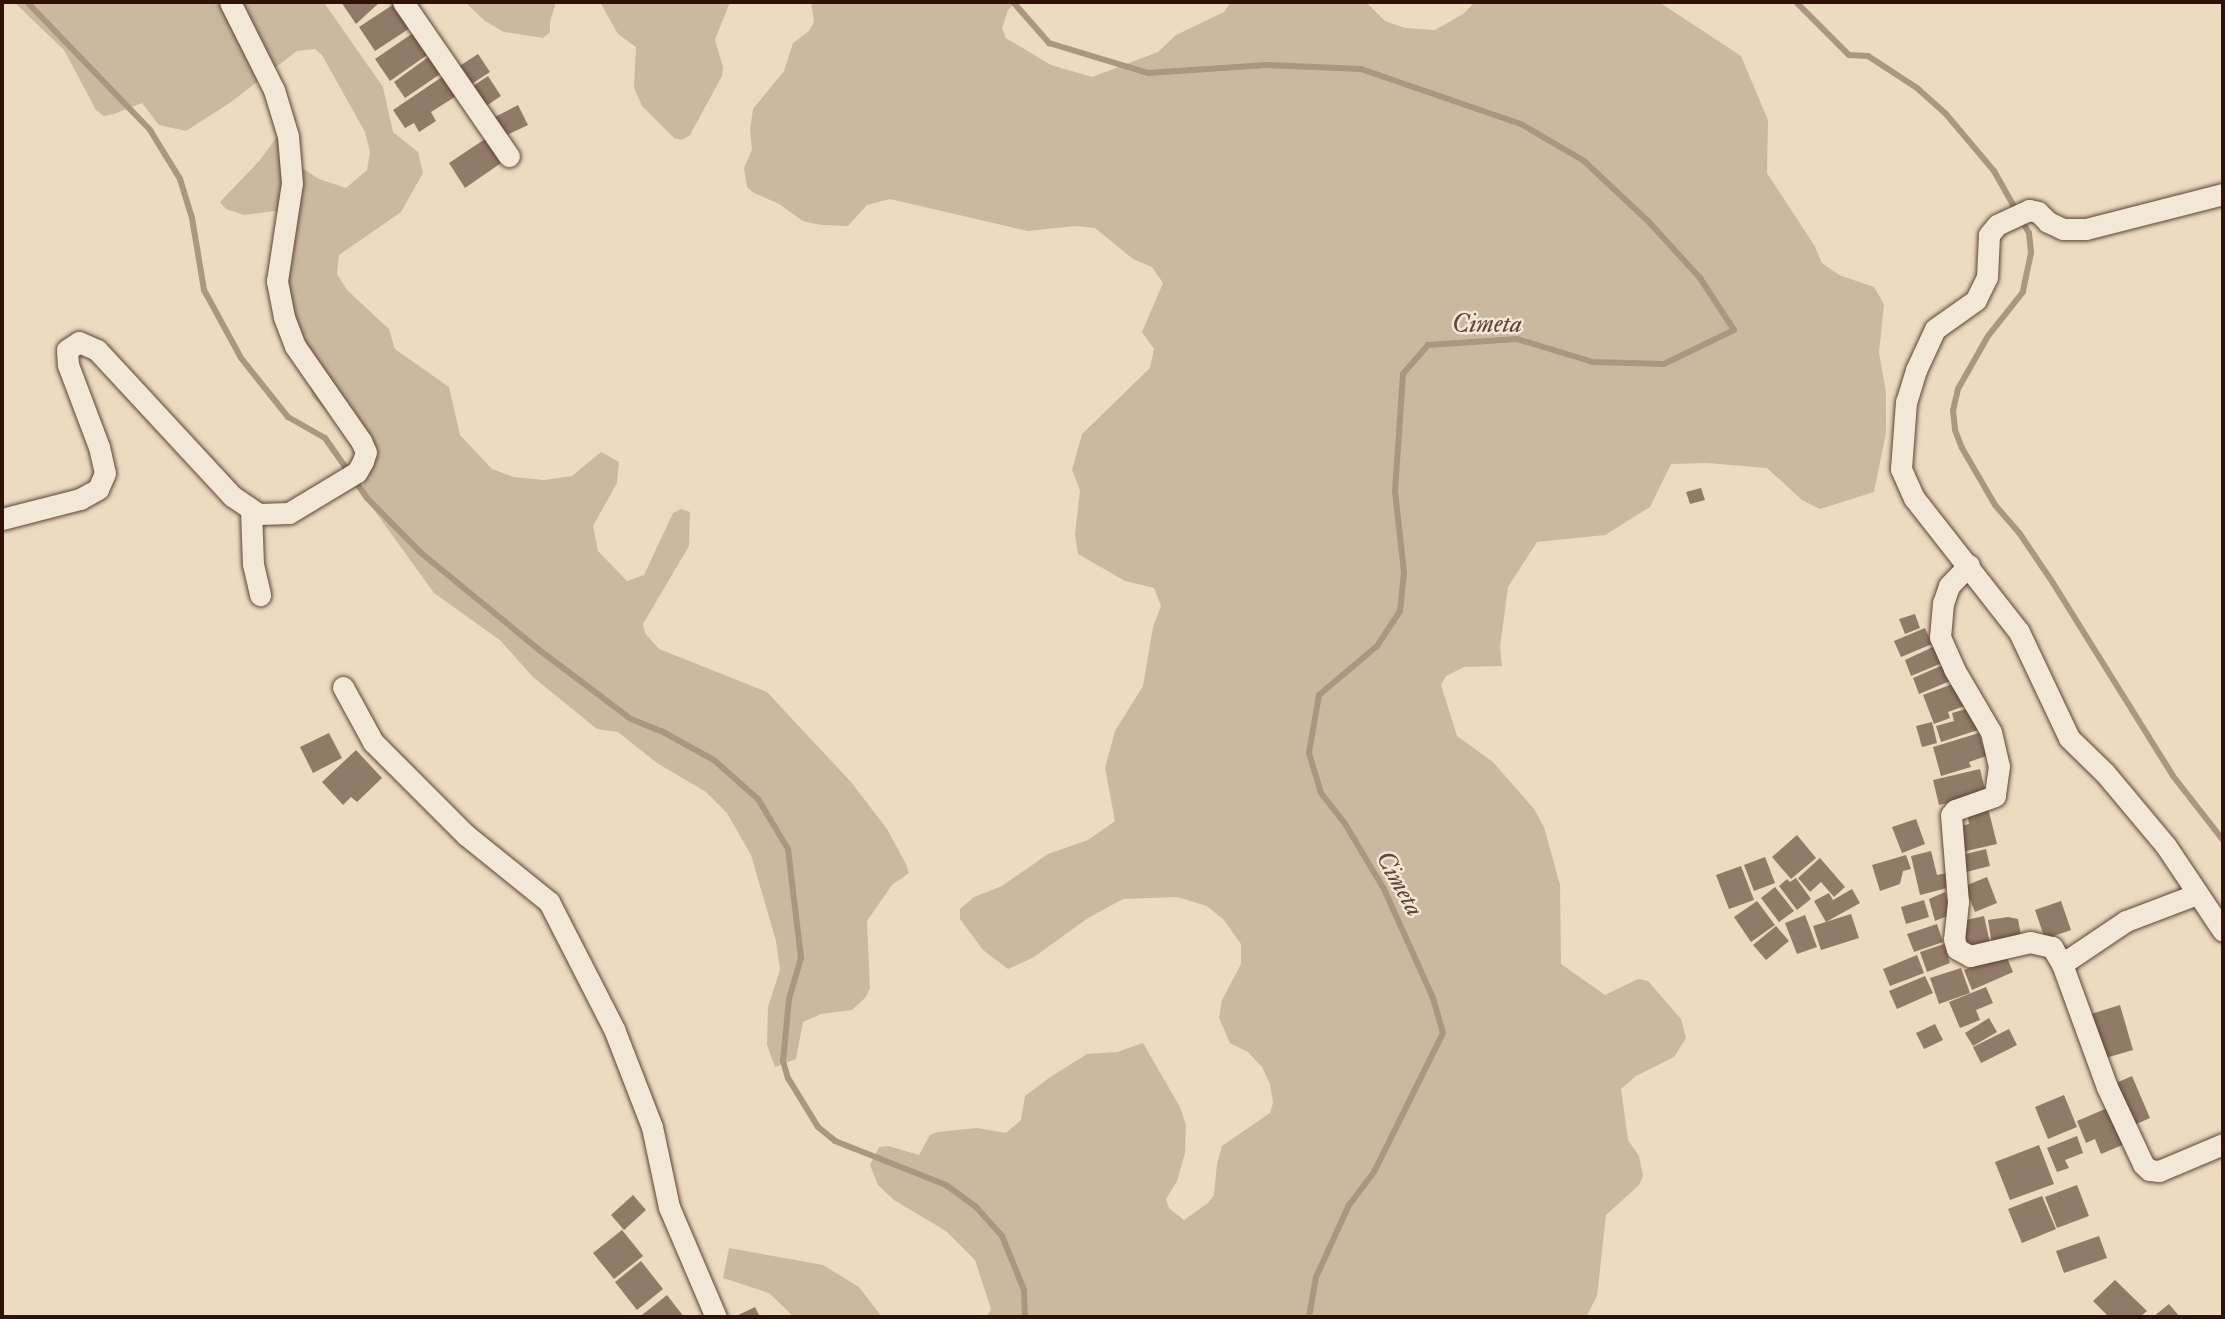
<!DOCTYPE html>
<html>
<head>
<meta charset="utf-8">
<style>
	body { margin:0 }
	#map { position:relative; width:2225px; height:1319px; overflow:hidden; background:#ecdac1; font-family:"IM FELL Double Pica",serif }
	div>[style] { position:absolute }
	.green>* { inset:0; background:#ccb8a1 }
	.stream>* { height:6px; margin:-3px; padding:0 3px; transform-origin:3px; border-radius:3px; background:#ac9681 }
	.building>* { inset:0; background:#917a67 }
	.roads { filter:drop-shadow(0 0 2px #5e4335) drop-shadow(0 0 2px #5e4335) }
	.minor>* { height:21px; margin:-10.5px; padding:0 10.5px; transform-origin:10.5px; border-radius:10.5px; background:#f3e7d7 }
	span { translate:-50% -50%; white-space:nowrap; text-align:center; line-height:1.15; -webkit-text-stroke:5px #f3e7d7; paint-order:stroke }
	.water-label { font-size:26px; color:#614637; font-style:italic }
	.frame { position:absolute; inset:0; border:4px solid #2f1106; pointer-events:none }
</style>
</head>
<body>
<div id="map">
	<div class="green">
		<div style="clip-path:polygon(14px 2px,322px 2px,325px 4px,383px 87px,393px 132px,418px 152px,423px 173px,401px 212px,339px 255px,337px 274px,347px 290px,389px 329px,395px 349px,449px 387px,460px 435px,492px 469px,513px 477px,544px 480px,572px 476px,601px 452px,619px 462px,617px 483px,593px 526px,598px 551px,627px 581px,644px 575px,673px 513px,681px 509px,690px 512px,689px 546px,643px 624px,645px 633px,659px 649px,767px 692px,851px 782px,887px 829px,906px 864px,909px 873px,892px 885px,867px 921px,870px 988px,866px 997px,852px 1010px,821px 1014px,803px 1022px,796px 1059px,775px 1067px,767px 1045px,768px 1007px,780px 970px,776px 941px,751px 855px,727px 813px,706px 792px,657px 763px,618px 732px,597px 729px,533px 677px,501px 641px,434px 593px,361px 492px,370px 465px,363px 449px,312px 396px,288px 284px,293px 214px,274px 211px,244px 215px,226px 209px,220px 202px,260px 160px,279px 134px,299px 166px,319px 179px,346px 188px,367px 170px,370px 152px,365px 132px,322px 55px,315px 49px,297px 51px,231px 102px,186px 131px,159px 125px,142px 103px,114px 114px,104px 116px,96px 110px,64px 50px)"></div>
		<div style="clip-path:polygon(465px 2px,556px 2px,550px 22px,550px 32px,543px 38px,504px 32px,485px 21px)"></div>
		<div style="clip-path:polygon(600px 2px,730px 2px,715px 40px,723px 67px,722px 76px,690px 135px,682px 140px,674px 138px,642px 106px,634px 88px,636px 47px,618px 34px)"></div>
		<div style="clip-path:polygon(811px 2px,1016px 2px,1008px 10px,1002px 28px,1006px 38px,1051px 65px,1092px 77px,1158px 52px,1176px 35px,1224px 12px,1231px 2px,1366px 2px,1385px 21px,1405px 28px,1435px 30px,1463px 14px,1475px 2px,1659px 2px,1741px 56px,1768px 120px,1767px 173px,1814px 245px,1822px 263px,1839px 275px,1874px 287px,1884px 304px,1879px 353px,1886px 392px,1886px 433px,1874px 492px,1820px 509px,1802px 500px,1767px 468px,1707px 463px,1671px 464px,1650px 507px,1605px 535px,1537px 542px,1508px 587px,1500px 647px,1502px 666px,1464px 667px,1446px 676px,1441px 685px,1457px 736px,1493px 762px,1534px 809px,1544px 827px,1560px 885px,1561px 964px,1605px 995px,1638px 979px,1648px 981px,1681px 1019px,1686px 1038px,1674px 1057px,1636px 1076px,1621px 1089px,1628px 1140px,1639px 1156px,1643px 1176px,1639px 1185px,1606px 1215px,1597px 1296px,1586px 1317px,987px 1317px,991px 1309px,975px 1260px,946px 1231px,894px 1200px,878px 1185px,870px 1165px,879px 1147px,889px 1146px,919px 1155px,930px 1135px,938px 1132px,977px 1128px,1006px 1133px,1021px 1120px,1025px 1096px,1049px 1078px,1087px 1054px,1117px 1052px,1143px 1043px,1180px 1107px,1186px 1125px,1185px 1153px,1177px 1181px,1166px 1199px,1169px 1208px,1184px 1220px,1208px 1203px,1214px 1195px,1217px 1164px,1222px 1146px,1270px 1113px,1273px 1103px,1270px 1084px,1262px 1067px,1248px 1052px,1230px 1043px,1219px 1018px,1222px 1000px,1241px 964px,1241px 944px,1224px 920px,1207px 906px,1177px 897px,1123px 899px,1088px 918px,1034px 957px,1008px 969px,983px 950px,960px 919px,960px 909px,974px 897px,1002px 886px,1048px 854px,1088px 840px,1115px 821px,1105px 768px,1115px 731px,1143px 686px,1153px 627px,1161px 606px,1154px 588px,1125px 581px,1078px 554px,1075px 535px,1080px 490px,1072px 470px,1082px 434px,1150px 368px,1154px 349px,1142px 332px,1163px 283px,1152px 267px,1133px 259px,1095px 228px,1075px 226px,1028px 231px,890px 199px,867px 205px,848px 226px,821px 225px,803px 221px,779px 204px,754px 193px,747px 187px,744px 168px,752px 150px,750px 130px,753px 109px,784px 71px,793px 43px,809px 31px,814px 22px)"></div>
		<div style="clip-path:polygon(729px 1248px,823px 1265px,859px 1287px,882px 1317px,794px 1317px,769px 1293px,723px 1278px)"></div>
	</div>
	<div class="stream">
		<div style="left:27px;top:2px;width:178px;rotate:46.1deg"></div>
		<div style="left:150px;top:130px;width:57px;rotate:58.5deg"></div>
		<div style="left:180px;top:179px;width:41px;rotate:72.9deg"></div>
		<div style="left:192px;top:218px;width:73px;rotate:80.5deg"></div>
		<div style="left:204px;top:290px;width:77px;rotate:61.4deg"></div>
		<div style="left:241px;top:358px;width:75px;rotate:51.5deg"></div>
		<div style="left:288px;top:417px;width:43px;rotate:29.6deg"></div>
		<div style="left:325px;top:438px;width:73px;rotate:55deg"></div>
		<div style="left:367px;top:498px;width:76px;rotate:45.5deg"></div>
		<div style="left:420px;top:552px;width:153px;rotate:39.4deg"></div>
		<div style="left:538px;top:649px;width:116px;rotate:37deg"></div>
		<div style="left:631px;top:719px;width:37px;rotate:22deg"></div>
		<div style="left:665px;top:733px;width:56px;rotate:28.9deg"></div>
		<div style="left:714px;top:760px;width:59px;rotate:41.6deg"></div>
		<div style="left:758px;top:799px;width:58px;rotate:59deg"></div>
		<div style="left:788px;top:849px;width:110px;rotate:83.2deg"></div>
		<div style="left:801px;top:958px;width:43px;rotate:106.3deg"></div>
		<div style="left:789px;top:999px;width:62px;rotate:95.5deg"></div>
		<div style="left:783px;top:1061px;width:18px;rotate:74deg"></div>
		<div style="left:788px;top:1078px;width:57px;rotate:58.5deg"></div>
		<div style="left:818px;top:1127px;width:22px;rotate:39deg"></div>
		<div style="left:835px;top:1141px;width:119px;rotate:21.6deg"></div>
		<div style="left:946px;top:1185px;width:37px;rotate:36deg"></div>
		<div style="left:976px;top:1207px;width:39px;rotate:48deg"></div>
		<div style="left:1002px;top:1236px;width:58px;rotate:67.8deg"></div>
		<div style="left:1024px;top:1290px;width:27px;rotate:88deg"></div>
		<div style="left:1013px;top:2px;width:55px;rotate:48.7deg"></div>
		<div style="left:1049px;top:43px;width:103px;rotate:16.9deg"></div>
		<div style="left:1148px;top:73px;width:119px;rotate:-3.8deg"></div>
		<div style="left:1267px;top:65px;width:94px;rotate:2.4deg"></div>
		<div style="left:1361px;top:69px;width:169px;rotate:19deg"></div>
		<div style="left:1521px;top:124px;width:73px;rotate:30.4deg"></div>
		<div style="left:1584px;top:161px;width:88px;rotate:43.2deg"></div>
		<div style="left:1648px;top:221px;width:77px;rotate:47.6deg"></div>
		<div style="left:1700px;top:278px;width:62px;rotate:56.8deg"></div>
		<div style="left:1734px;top:330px;width:78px;rotate:154.1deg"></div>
		<div style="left:1664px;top:364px;width:71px;rotate:-178.4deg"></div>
		<div style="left:1593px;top:362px;width:79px;rotate:-163.2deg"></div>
		<div style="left:1517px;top:339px;width:89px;rotate:176.1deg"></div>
		<div style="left:1428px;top:345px;width:38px;rotate:131deg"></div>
		<div style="left:1403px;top:374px;width:117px;rotate:93.9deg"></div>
		<div style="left:1395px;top:491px;width:82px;rotate:83.7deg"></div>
		<div style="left:1404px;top:573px;width:38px;rotate:96deg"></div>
		<div style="left:1400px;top:611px;width:42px;rotate:123.3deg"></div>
		<div style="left:1377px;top:646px;width:76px;rotate:139.8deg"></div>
		<div style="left:1319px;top:695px;width:59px;rotate:99.8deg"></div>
		<div style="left:1309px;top:753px;width:42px;rotate:73.3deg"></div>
		<div style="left:1321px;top:793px;width:37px;rotate:52deg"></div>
		<div style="left:1344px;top:822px;width:78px;rotate:59.2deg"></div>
		<div style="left:1384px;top:889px;width:120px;rotate:65.8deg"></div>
		<div style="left:1433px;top:998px;width:36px;rotate:74deg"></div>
		<div style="left:1443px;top:1033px;width:155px;rotate:116.4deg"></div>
		<div style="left:1374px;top:1172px;width:41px;rotate:127.1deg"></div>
		<div style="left:1349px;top:1205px;width:79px;rotate:114.6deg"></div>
		<div style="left:1316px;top:1277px;width:41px;rotate:99.9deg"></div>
		<div style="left:1796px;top:2px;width:75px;rotate:45deg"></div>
		<div style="left:1849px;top:55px;width:19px;rotate:3deg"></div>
		<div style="left:1868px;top:56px;width:59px;rotate:33.1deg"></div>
		<div style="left:1917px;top:88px;width:39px;rotate:42deg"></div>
		<div style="left:1946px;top:114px;width:75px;rotate:49.9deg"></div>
		<div style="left:1994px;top:171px;width:71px;rotate:60.6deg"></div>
		<div style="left:2029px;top:233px;width:20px;rotate:84deg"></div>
		<div style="left:2031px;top:253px;width:40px;rotate:102deg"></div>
		<div style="left:2023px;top:292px;width:56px;rotate:128.5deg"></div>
		<div style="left:1988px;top:336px;width:61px;rotate:119.5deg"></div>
		<div style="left:1958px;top:389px;width:22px;rotate:103deg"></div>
		<div style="left:1953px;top:410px;width:20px;rotate:84deg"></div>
		<div style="left:1955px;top:430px;width:19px;rotate:69deg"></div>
		<div style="left:1962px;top:448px;width:66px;rotate:59.9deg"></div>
		<div style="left:1995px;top:505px;width:38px;rotate:49deg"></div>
		<div style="left:2020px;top:534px;width:59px;rotate:56deg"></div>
		<div style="left:2053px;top:583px;width:227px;rotate:58.1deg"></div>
		<div style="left:2173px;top:776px;width:81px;rotate:52deg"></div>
	</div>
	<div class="building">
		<div style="clip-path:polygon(341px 2px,380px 2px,356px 24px)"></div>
		<div style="clip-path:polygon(394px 4px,410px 28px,375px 51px,359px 27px)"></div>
		<div style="clip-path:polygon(416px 31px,430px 53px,390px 81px,375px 59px)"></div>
		<div style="clip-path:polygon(478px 54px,490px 72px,467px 87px,455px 69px)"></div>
		<div style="clip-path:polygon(431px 55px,443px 72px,405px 98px,394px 82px)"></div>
		<div style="clip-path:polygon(445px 75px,458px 95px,431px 112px,436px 121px,419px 132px,414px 123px,405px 128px,393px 110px)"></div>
		<div style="clip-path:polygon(488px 76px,501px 96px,483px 108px,470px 88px)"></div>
		<div style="clip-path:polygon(518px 105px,528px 125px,503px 137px,493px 118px)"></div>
		<div style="clip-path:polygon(485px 139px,501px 163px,465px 188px,449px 163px)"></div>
		<div style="clip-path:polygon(1701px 488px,1705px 500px,1690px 504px,1686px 492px)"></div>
		<div style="clip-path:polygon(1915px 614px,1920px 628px,1905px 634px,1899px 619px)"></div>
		<div style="clip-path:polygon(1925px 628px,1932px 644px,1901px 657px,1894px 641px)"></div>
		<div style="clip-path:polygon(1935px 646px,1942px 663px,1911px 676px,1905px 660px)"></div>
		<div style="clip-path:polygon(1943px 665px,1950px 681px,1919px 694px,1913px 678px)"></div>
		<div style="clip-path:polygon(1958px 682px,1967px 705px,1948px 712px,1950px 718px,1934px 724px,1923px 695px)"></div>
		<div style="clip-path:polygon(1973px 707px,1981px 729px,1941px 742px,1936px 726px,1954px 721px,1952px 713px)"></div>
		<div style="clip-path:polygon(1932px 722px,1937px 743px,1922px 747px,1916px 726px)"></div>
		<div style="clip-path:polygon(329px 733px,342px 758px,313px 773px,300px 747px)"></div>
		<div style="clip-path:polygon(1979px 733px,1986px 756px,1969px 762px,1971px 767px,1941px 776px,1933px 747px)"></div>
		<div style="clip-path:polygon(356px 750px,382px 778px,357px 802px,351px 797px,343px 805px,322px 782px)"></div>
		<div style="clip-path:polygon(1980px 769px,1986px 794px,1939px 805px,1933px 780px)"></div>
		<div style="clip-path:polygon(1987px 804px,1997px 844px,1962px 852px,1956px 827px,1969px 824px,1966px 809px)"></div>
		<div style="clip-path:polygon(1916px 819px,1925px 844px,1902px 853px,1892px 827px)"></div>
		<div style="clip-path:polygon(1797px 835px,1816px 858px,1791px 879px,1772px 857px)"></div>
		<div style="clip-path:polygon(1986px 849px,1990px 866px,1966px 872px,1962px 855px)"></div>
		<div style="clip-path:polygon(1931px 851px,1937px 875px,1947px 873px,1951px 887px,1920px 895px,1911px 856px)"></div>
		<div style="clip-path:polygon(1906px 855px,1911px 869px,1903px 871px,1900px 884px,1880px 891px,1872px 865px)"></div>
		<div style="clip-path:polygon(1765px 857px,1775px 883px,1754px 891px,1744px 865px)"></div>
		<div style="clip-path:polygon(1820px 858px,1845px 887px,1834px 897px,1821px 882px,1810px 892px,1798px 878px)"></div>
		<div style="clip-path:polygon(1741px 866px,1754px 900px,1729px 909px,1716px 875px)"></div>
		<div style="clip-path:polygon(1987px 877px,1997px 903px,1975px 912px,1965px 886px)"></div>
		<div style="clip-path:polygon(1796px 878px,1811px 899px,1797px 910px,1779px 886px,1787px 879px,1790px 882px)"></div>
		<div style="clip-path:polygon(1775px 887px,1794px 911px,1779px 922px,1761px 898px)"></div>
		<div style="clip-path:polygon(1852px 889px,1860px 903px,1826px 922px,1814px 901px,1829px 893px,1833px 900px)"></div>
		<div style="clip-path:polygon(1945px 892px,1952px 914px,1935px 921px,1929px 899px)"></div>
		<div style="clip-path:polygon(1924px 900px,1929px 917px,1906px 924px,1901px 907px)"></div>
		<div style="clip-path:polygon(1757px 901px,1775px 925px,1751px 942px,1734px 917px)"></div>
		<div style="clip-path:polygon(2061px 901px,2071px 930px,2045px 939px,2035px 910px)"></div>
		<div style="clip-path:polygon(1851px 914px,1859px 938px,1821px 950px,1813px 926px)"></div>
		<div style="clip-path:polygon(1805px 915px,1817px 947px,1797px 954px,1785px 923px)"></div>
		<div style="clip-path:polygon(1984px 916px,1990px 943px,1968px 948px,1962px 921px)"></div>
		<div style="clip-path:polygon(2008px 917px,2018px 919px,2022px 941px,1992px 945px,1988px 920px)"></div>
		<div style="clip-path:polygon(1937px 924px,1943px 942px,1914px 952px,1907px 934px)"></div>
		<div style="clip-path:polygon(1776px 926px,1789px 941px,1766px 960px,1753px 945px)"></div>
		<div style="clip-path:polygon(1944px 944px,1950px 963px,1927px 972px,1920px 952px)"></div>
		<div style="clip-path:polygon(2005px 953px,2013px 972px,1972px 990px,1964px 970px)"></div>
		<div style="clip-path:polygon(1917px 955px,1924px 973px,1890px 986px,1883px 969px)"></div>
		<div style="clip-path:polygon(1961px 968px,1970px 993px,1939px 1004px,1930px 978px)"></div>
		<div style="clip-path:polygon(1925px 976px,1933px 993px,1897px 1009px,1889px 991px)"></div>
		<div style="clip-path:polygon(1986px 987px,1993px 1003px,1976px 1010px,1980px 1020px,1960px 1028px,1949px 1002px)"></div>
		<div style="clip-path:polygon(2120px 1005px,2133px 1050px,2102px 1059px,2088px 1015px)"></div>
		<div style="clip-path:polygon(1989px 1018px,1997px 1032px,1973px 1046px,1965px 1033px)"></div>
		<div style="clip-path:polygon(1935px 1024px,1943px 1040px,1924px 1049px,1916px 1033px)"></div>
		<div style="clip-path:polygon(2009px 1029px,2017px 1045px,1981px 1063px,1973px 1047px)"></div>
		<div style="clip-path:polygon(2132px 1076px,2150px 1118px,2134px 1125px,2116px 1083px)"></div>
		<div style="clip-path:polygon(2064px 1095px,2077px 1127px,2048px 1139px,2035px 1107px)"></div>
		<div style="clip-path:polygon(2112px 1106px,2127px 1143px,2101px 1154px,2095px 1139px,2086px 1143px,2077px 1121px)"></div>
		<div style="clip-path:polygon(2077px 1136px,2083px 1153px,2065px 1160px,2069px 1168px,2057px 1172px,2047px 1148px)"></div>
		<div style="clip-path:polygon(2039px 1145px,2054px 1184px,2010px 1200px,1995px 1162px)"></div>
		<div style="clip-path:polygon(2077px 1185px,2089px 1216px,2057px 1228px,2045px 1197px)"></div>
		<div style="clip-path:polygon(633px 1195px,646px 1210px,624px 1230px,611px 1215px)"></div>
		<div style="clip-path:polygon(2042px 1196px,2056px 1229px,2022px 1243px,2008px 1209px)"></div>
		<div style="clip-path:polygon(622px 1230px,643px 1256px,614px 1279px,593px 1253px)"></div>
		<div style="clip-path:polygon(2099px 1236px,2107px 1258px,2064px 1273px,2056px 1251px)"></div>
		<div style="clip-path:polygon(641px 1261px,663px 1289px,637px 1310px,615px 1282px)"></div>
		<div style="clip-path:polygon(2115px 1280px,2147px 1311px,2140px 1317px,2109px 1317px,2093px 1301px)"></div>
		<div style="clip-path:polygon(667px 1295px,684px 1317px,644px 1317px,642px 1315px)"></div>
		<div style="clip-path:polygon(2169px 1304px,2180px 1317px,2153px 1317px)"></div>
		<div style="clip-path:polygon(755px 1307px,760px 1317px,734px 1317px)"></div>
	</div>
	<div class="roads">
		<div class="minor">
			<div style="left:403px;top:2px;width:187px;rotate:55.5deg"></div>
			<div style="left:2223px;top:194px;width:141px;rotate:165.7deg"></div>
			<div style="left:2086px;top:229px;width:23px;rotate:180deg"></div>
			<div style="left:2063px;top:229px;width:17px;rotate:-155deg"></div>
			<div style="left:2048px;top:222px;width:14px;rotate:-135deg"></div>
			<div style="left:2038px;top:212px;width:9px;rotate:-167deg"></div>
			<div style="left:2029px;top:210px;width:35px;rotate:155deg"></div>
			<div style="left:1997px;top:225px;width:13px;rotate:129deg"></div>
			<div style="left:1989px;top:235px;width:42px;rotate:92.7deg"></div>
			<div style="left:1987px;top:277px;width:25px;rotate:116deg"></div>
			<div style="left:1976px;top:300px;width:50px;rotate:144.7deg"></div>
			<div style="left:1935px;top:329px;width:45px;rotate:114.9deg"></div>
			<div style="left:1916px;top:370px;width:34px;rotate:107deg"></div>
			<div style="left:1906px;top:402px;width:67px;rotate:94.3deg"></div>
			<div style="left:1901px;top:469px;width:32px;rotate:66deg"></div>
			<div style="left:1914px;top:498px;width:170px;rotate:51.9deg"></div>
			<div style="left:2019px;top:632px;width:117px;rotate:64.7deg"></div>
			<div style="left:2069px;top:738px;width:50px;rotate:44.2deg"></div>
			<div style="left:2105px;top:773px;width:95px;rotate:50.1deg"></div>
			<div style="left:2166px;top:846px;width:102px;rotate:56.2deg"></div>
			<div style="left:251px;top:510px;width:54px;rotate:87.9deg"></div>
			<div style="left:253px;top:564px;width:32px;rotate:77deg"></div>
			<div style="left:2px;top:519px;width:81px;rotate:-14.4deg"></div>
			<div style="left:80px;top:499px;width:21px;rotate:-29deg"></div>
			<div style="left:98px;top:489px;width:17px;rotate:-66deg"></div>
			<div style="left:105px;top:473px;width:27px;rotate:-103deg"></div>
			<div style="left:99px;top:447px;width:88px;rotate:-110.7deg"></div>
			<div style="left:68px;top:365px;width:15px;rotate:-94deg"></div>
			<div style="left:67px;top:350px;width:14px;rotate:-34deg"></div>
			<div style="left:79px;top:342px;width:20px;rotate:24deg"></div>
			<div style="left:97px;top:350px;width:199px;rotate:47.2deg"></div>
			<div style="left:232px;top:496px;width:32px;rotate:34deg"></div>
			<div style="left:259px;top:514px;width:30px;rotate:-2deg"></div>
			<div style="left:289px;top:513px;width:79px;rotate:-31.1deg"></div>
			<div style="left:357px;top:472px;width:13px;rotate:-61deg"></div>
			<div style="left:363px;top:461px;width:9px;rotate:-72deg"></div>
			<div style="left:366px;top:452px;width:12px;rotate:-114deg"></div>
			<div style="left:361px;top:441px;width:116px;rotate:-124.8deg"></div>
			<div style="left:295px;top:346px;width:31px;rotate:-111deg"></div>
			<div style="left:284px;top:317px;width:37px;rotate:-101deg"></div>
			<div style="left:277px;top:281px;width:99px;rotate:-81.3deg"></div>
			<div style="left:292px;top:183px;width:47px;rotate:-94.9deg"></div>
			<div style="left:288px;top:136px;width:48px;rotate:-106.9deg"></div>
			<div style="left:274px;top:90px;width:98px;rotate:-116.6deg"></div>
			<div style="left:1969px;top:565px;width:29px;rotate:134deg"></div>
			<div style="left:1949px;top:586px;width:18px;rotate:109deg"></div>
			<div style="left:1943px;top:603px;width:34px;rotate:95deg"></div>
			<div style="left:1940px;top:637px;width:35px;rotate:66deg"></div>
			<div style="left:1954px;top:669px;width:73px;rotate:59.6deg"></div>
			<div style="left:1991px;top:732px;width:35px;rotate:77deg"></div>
			<div style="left:1999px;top:766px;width:30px;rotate:98deg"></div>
			<div style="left:1995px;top:796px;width:42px;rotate:160.7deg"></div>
			<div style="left:1955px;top:810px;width:6px;rotate:129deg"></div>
			<div style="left:1951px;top:815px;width:87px;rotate:85.4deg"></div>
			<div style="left:1958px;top:902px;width:37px;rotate:96deg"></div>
			<div style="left:1954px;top:939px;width:10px;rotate:73deg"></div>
			<div style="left:1957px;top:949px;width:15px;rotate:28deg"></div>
			<div style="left:1970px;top:956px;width:62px;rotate:-13.1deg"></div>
			<div style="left:2030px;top:942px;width:23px;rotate:13deg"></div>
			<div style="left:2052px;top:947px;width:20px;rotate:60deg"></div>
			<div style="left:2062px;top:964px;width:131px;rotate:69.9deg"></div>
			<div style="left:2107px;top:1087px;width:85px;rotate:64.9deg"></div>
			<div style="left:2143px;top:1164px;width:8px;rotate:45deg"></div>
			<div style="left:2149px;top:1170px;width:10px;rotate:6deg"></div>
			<div style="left:2159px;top:1171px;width:69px;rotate:-22.9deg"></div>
			<div style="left:343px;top:687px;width:63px;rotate:61.4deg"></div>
			<div style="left:373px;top:742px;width:132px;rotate:45deg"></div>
			<div style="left:466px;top:835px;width:107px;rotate:38.9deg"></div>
			<div style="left:549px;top:902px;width:143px;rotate:62.9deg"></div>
			<div style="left:614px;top:1029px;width:105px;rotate:68.8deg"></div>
			<div style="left:652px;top:1127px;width:82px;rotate:78deg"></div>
			<div style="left:669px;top:1207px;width:120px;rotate:66.9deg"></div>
			<div style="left:2062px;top:964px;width:77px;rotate:-33.9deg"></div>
			<div style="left:2126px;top:921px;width:76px;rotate:-20.8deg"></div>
		</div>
	</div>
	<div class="water-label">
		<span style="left:1487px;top:325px">Cimeta</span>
		<span style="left:1399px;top:884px;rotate:61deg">Cimeta</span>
	</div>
	<div class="frame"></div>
</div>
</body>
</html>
